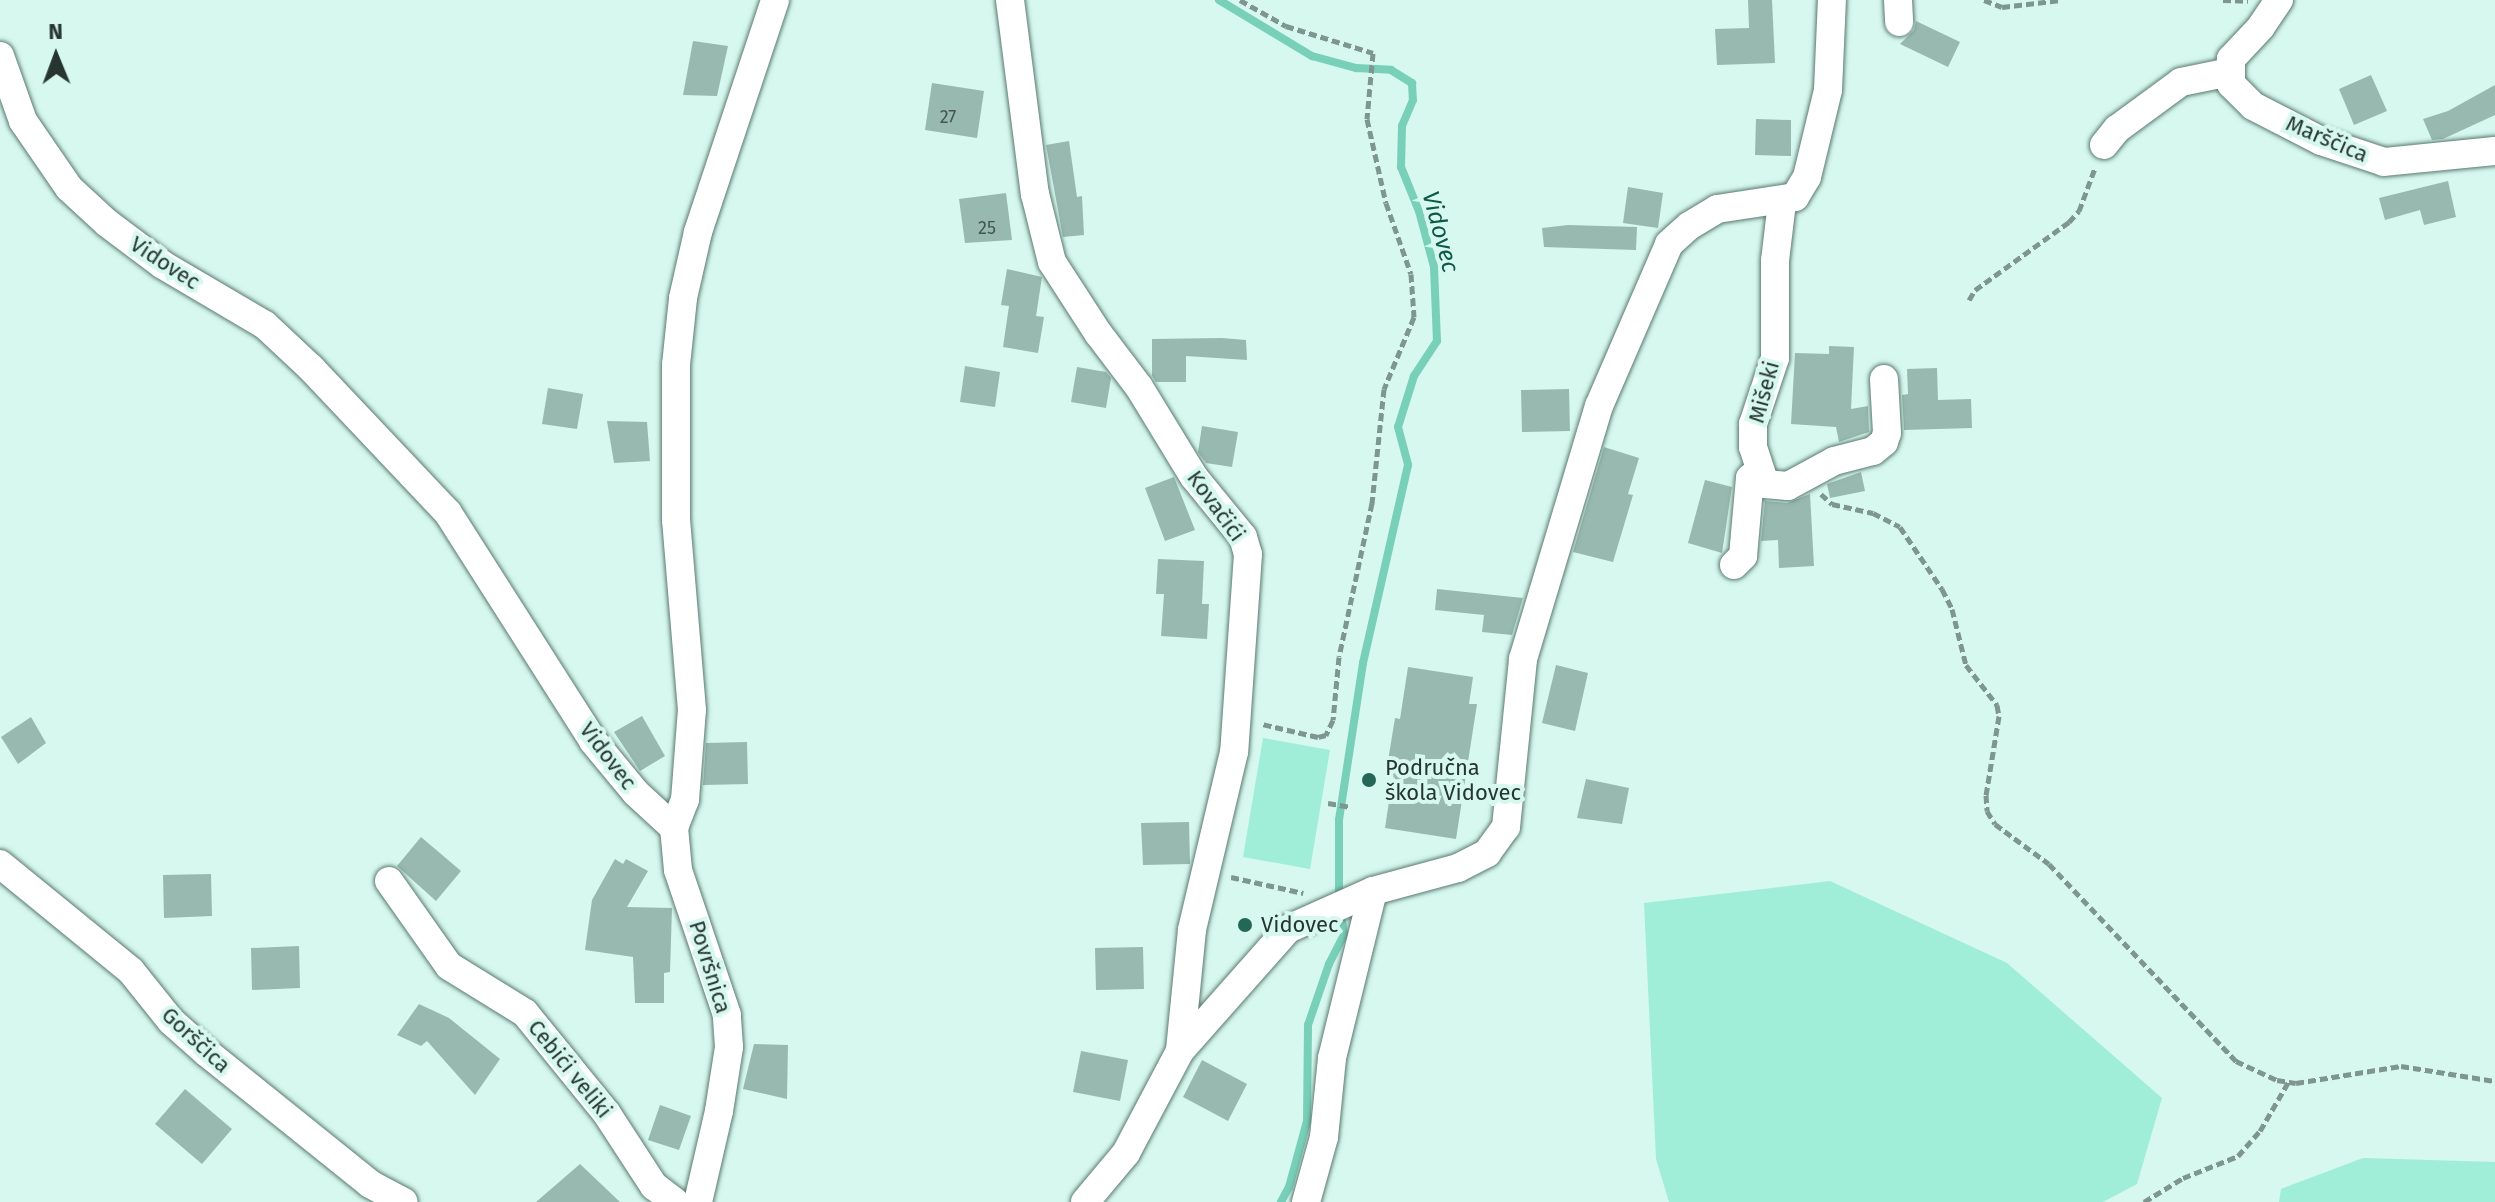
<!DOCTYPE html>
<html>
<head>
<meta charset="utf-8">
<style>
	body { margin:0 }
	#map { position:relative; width:2495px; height:1202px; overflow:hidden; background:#d6f8ee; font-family:"Fira Sans",sans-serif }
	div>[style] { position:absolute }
	.green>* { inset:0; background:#a0eed8 }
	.stream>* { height:8px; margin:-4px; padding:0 4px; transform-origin:4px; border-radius:4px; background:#78d0b8 }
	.building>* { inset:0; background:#98b9af }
	.path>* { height:5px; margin-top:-2.5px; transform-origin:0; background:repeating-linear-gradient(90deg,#7e968f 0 8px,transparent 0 12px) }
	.roads { filter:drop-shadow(0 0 2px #5a7970) drop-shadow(0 0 2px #5a7970) }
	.minor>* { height:28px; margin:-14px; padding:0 14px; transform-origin:14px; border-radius:14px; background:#fff }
	.dots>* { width:22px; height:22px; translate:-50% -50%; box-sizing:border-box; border:4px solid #d6f8ee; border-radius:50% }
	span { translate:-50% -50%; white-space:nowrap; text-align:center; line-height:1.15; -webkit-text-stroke:8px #d6f8ee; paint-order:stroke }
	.number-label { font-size:18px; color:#435650 }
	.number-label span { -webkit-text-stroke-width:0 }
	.street-label { font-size:22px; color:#273531 }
	.poi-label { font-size:22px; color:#273531 }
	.left { translate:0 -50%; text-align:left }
	.water-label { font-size:24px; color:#0e5848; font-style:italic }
	.north { position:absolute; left:16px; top:16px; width:80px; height:80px; -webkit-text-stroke:6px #d6f8ee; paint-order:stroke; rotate:359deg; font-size:22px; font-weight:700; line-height:32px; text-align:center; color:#273531 }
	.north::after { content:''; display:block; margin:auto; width:28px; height:36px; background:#273531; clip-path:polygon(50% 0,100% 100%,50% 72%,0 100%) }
</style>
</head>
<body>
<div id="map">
	<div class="green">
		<div style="clip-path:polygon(1263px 738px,1330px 750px,1310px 869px,1243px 857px)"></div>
		<div style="clip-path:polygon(1830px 881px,2007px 963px,2162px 1098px,2137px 1184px,2103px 1202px,1669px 1202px,1656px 1159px,1644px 903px)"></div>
		<div style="clip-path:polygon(2363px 1158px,2495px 1162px,2495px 1202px,2279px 1202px,2281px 1189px)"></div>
	</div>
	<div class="stream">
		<div style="left:1219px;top:0;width:109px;rotate:31.1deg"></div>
		<div style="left:1312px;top:56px;width:46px;rotate:15.3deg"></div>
		<div style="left:1356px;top:68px;width:35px;rotate:3deg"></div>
		<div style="left:1391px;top:70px;width:25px;rotate:32deg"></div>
		<div style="left:1412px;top:83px;width:17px;rotate:87deg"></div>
		<div style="left:1413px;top:100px;width:28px;rotate:113deg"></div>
		<div style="left:1402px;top:126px;width:41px;rotate:91.4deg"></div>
		<div style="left:1401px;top:167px;width:48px;rotate:67.8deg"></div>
		<div style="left:1419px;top:211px;width:58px;rotate:75deg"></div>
		<div style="left:1434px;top:267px;width:74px;rotate:87.7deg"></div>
		<div style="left:1437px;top:341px;width:42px;rotate:123.3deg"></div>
		<div style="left:1414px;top:376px;width:53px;rotate:107.4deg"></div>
		<div style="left:1398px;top:427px;width:39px;rotate:75deg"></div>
		<div style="left:1408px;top:465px;width:203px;rotate:102.8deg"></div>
		<div style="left:1363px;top:663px;width:159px;rotate:98.7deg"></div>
		<div style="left:1339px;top:820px;width:79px;rotate:90deg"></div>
		<div style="left:1281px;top:1202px;width:17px;rotate:-62deg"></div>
		<div style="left:1289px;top:1187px;width:68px;rotate:-74.7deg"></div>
		<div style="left:1307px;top:1121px;width:96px;rotate:-89.4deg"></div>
		<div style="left:1308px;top:1025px;width:65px;rotate:-71deg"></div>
		<div style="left:1329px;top:964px;width:34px;rotate:-63deg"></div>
		<div style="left:1344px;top:934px;width:22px;rotate:-98deg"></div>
	</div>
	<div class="building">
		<div style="clip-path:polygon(1748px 0,1772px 0,1775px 63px,1717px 65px,1715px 29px,1749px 28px)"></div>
		<div style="clip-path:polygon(1916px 21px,1960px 42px,1948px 67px,1900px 44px,1914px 30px)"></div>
		<div style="clip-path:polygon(693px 41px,728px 46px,717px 96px,683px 95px)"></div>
		<div style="clip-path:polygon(2371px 75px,2387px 111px,2354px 125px,2339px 89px)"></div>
		<div style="clip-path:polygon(932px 83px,984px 91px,977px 138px,925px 130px)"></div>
		<div style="clip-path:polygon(2495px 85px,2495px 115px,2443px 139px,2432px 140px,2423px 119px,2448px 111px)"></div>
		<div style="clip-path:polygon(1756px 119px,1791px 120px,1791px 156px,1755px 155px)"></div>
		<div style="clip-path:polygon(1069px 141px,1077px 197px,1082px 196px,1084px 235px,1063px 237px,1046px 145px)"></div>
		<div style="clip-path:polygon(2448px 181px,2456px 217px,2424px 225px,2420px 210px,2385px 220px,2379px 198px)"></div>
		<div style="clip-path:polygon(1628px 187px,1663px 193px,1658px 228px,1623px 223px)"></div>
		<div style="clip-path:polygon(1006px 193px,1012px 240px,965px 243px,959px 199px)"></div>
		<div style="clip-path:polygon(1568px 225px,1637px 227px,1636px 250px,1544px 247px,1542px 228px)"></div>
		<div style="clip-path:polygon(1007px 269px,1042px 277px,1036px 316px,1044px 317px,1038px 353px,1003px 347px,1009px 306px,1001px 305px)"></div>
		<div style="clip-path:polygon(1222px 338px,1246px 340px,1247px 360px,1186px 356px,1186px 382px,1156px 382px,1152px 376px,1152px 339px)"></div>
		<div style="clip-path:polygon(1829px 346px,1854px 347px,1851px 409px,1868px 406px,1869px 432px,1839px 442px,1836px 427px,1791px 424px,1795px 353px,1829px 354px)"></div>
		<div style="clip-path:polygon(965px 366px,1000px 372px,995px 407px,960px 402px)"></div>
		<div style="clip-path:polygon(1077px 367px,1106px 372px,1111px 378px,1106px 408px,1071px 402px)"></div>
		<div style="clip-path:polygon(1937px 368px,1938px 400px,1971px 399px,1972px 428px,1904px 430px,1902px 395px,1908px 394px,1907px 369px)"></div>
		<div style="clip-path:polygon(548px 388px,583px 394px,577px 429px,542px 424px)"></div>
		<div style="clip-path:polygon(1569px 389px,1570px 431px,1522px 432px,1521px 390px)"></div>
		<div style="clip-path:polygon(607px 421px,647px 422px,650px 461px,614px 463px)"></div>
		<div style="clip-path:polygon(1202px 426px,1238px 432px,1232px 467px,1206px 463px,1198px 452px)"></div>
		<div style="clip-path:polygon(1604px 447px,1639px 458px,1628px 494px,1633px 495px,1613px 562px,1573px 552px)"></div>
		<div style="clip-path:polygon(1861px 472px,1865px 491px,1830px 498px,1827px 484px)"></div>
		<div style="clip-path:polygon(1174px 477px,1195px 530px,1165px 541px,1145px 488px)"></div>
		<div style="clip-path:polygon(1705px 480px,1732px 487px,1722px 553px,1688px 543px)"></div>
		<div style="clip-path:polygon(1810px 494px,1814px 566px,1779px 568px,1778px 540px,1761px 541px,1765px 501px,1787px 503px)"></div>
		<div style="clip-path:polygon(1158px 559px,1204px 561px,1202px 604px,1209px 604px,1207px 639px,1161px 636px,1164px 594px,1156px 594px)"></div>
		<div style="clip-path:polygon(1437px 589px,1523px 598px,1512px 635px,1482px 632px,1484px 615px,1435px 610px)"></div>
		<div style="clip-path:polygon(1556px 665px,1588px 673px,1575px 731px,1542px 723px)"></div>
		<div style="clip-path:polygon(1408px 667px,1473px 677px,1469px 704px,1477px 704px,1456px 839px,1385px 828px,1394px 768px,1387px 767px,1395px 718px,1400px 719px)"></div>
		<div style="clip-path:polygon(642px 716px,665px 756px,640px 771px,614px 732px)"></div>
		<div style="clip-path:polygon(31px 717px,46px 743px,18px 764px,1px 737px)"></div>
		<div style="clip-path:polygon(747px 742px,748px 784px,703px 785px,706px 743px)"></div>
		<div style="clip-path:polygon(1586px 779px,1629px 788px,1622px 824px,1577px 818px)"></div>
		<div style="clip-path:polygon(1189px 822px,1190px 864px,1143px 865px,1141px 823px)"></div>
		<div style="clip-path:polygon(421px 837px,461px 871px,436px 901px,397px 866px)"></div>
		<div style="clip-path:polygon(615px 859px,623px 864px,626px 859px,648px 871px,627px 907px,672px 908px,670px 972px,664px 973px,664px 1003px,635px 1003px,633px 957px,585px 950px,592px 900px)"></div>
		<div style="clip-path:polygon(211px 874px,212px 916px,164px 918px,163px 875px)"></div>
		<div style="clip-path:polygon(299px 946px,300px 988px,252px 990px,251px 948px)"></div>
		<div style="clip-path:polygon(1143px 947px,1144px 989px,1096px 990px,1095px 948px)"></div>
		<div style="clip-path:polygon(419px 1004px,449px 1018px,500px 1059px,475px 1095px,427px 1041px,421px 1046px,397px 1035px)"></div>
		<div style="clip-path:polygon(754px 1044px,788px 1045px,787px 1099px,743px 1089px)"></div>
		<div style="clip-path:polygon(1081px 1051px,1128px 1060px,1120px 1101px,1073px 1092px)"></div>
		<div style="clip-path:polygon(1202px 1060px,1247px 1084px,1228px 1121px,1183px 1097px)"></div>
		<div style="clip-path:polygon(185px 1089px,232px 1129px,202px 1164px,155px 1124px)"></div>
		<div style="clip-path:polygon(660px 1105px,691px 1116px,679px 1150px,648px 1140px)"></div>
		<div style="clip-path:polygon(580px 1164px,620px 1202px,536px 1202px)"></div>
	</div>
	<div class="path">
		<div style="left:1240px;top:0;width:53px;rotate:29.5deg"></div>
		<div style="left:1286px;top:26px;width:91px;rotate:17.2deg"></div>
		<div style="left:1373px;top:53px;width:66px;rotate:95.2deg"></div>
		<div style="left:1367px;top:119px;width:86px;rotate:77.3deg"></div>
		<div style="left:1386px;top:203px;width:75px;rotate:70.6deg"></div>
		<div style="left:1411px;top:274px;width:43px;rotate:86deg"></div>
		<div style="left:1414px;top:317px;width:78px;rotate:112.6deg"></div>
		<div style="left:1384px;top:389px;width:115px;rotate:96deg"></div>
		<div style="left:1372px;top:503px;width:157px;rotate:102.1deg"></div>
		<div style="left:1339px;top:657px;width:63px;rotate:95.4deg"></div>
		<div style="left:1333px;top:720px;width:17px;rotate:115deg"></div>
		<div style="left:1326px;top:735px;width:8px;rotate:166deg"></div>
		<div style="left:1318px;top:737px;width:57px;rotate:-166.9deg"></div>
		<div style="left:1984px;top:0;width:19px;rotate:21deg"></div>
		<div style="left:2002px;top:7px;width:59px;rotate:-6.8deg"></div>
		<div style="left:2223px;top:0;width:25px;rotate:2deg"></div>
		<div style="left:1969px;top:300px;width:12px;rotate:-59deg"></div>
		<div style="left:1975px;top:290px;width:116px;rotate:-35.9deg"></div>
		<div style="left:2069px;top:222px;width:15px;rotate:-48deg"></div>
		<div style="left:2079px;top:211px;width:46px;rotate:-69.6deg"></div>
		<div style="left:1821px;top:494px;width:15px;rotate:42deg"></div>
		<div style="left:1832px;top:504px;width:42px;rotate:12.4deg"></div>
		<div style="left:1873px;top:513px;width:30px;rotate:27deg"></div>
		<div style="left:1900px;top:527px;width:75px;rotate:55.9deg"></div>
		<div style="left:1942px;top:589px;width:22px;rotate:63deg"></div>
		<div style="left:1952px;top:609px;width:58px;rotate:76deg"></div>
		<div style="left:1966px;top:665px;width:51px;rotate:52.2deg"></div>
		<div style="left:1997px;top:705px;width:11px;rotate:80deg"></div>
		<div style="left:1999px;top:716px;width:80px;rotate:99.3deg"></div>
		<div style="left:1986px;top:795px;width:16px;rotate:86deg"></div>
		<div style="left:1987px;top:811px;width:15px;rotate:58deg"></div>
		<div style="left:1995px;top:824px;width:67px;rotate:36.5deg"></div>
		<div style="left:2049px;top:864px;width:272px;rotate:46.5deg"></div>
		<div style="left:2236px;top:1061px;width:45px;rotate:24.9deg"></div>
		<div style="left:2277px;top:1080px;width:19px;rotate:9deg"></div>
		<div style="left:2296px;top:1083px;width:106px;rotate:-9.2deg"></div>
		<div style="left:2401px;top:1066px;width:95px;rotate:9.1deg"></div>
		<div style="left:1328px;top:803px;width:22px;rotate:10deg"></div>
		<div style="left:1231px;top:877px;width:74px;rotate:12.5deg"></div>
		<div style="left:2144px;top:1202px;width:46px;rotate:-31.6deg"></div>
		<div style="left:2183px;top:1178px;width:59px;rotate:-21.8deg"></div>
		<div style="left:2238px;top:1156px;width:33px;rotate:-49deg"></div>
		<div style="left:2260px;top:1131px;width:58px;rotate:-59.9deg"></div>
	</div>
	<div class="roads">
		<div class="minor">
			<div style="left:1010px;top:0;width:196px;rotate:82.7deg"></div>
			<div style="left:1035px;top:194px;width:70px;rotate:76deg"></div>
			<div style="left:1052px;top:262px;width:85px;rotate:57.1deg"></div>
			<div style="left:1098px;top:333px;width:68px;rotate:52.8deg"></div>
			<div style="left:1139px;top:387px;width:105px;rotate:58.6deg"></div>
			<div style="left:1194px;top:477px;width:77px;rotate:50.8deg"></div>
			<div style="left:1243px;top:537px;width:18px;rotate:74deg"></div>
			<div style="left:1248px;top:554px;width:198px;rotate:94deg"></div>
			<div style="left:1234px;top:752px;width:183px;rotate:103.3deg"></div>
			<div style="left:1192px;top:930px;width:122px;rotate:95.7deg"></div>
			<div style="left:1898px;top:0;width:22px;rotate:87deg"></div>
			<div style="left:2279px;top:0;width:32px;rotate:124deg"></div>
			<div style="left:2261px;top:27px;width:44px;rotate:133.2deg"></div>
			<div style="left:2231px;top:59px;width:25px;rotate:90deg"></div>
			<div style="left:2231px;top:84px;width:31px;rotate:45deg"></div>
			<div style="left:2253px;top:106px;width:76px;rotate:27.2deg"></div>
			<div style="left:2321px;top:141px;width:66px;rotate:18.4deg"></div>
			<div style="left:2384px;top:162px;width:112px;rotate:-5.7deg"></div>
			<div style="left:0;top:56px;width:69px;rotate:70.5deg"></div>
			<div style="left:23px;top:121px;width:81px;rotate:55.5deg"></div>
			<div style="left:69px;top:188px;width:52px;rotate:42.6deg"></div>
			<div style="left:107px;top:223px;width:70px;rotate:36.9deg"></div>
			<div style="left:163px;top:265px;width:118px;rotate:30.5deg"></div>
			<div style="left:265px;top:325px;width:63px;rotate:43.1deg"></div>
			<div style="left:311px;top:368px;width:199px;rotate:46.6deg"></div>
			<div style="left:448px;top:513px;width:270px;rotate:57.5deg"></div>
			<div style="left:593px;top:741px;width:67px;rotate:50.4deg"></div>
			<div style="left:636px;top:793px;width:52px;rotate:42.6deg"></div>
			<div style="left:2104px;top:145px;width:21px;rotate:-51deg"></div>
			<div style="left:2117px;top:129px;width:79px;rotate:-36.3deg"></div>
			<div style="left:2181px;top:82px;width:50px;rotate:-11.5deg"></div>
			<div style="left:1782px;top:202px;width:59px;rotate:96.8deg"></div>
			<div style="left:1775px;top:261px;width:97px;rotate:90deg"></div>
			<div style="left:1775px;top:358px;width:70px;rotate:108.4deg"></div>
			<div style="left:1753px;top:424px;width:23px;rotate:90deg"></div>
			<div style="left:1753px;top:447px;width:39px;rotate:72deg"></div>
			<div style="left:1765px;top:484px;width:23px;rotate:5deg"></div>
			<div style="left:1788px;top:486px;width:52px;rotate:-28.5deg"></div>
			<div style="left:1834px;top:461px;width:40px;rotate:-14.4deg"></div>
			<div style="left:1873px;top:451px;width:14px;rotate:-39deg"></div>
			<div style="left:1884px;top:442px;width:9px;rotate:-72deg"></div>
			<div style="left:1887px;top:433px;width:54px;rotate:-93.2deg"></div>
			<div style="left:1734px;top:565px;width:13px;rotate:-45deg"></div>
			<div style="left:1743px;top:556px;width:78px;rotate:-84.9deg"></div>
			<div style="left:1750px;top:478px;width:11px;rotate:-38deg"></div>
			<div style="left:0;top:864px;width:169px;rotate:39.2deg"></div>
			<div style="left:131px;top:971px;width:64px;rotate:51.3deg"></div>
			<div style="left:171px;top:1021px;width:47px;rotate:41.5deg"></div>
			<div style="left:206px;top:1052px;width:211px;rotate:38.8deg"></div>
			<div style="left:370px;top:1184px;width:38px;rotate:28deg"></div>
			<div style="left:389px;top:881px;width:104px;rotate:54.8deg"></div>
			<div style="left:449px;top:966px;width:89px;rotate:31.7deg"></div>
			<div style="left:525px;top:1013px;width:130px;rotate:50.9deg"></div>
			<div style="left:607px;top:1114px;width:86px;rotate:56.9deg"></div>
			<div style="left:654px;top:1186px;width:26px;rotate:37deg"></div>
			<div style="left:698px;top:1202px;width:93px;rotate:-77deg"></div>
			<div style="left:719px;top:1111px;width:65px;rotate:-81.1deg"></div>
			<div style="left:729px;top:1047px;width:32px;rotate:-94deg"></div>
			<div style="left:727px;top:1015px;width:153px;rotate:-108.7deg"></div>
			<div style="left:678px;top:870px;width:42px;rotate:-95.4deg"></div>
			<div style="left:674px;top:828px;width:30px;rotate:-69deg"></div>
			<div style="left:685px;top:800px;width:90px;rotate:-85.6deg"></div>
			<div style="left:692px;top:710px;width:191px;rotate:-94.8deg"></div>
			<div style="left:676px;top:520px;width:155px;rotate:-90deg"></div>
			<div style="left:676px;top:365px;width:67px;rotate:-84deg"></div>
			<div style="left:683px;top:298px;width:68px;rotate:-77.2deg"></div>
			<div style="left:698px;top:232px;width:244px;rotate:-71.6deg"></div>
			<div style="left:1085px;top:1202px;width:64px;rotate:-50.1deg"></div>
			<div style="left:1126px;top:1153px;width:115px;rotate:-62.1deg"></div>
			<div style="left:1180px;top:1051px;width:163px;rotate:-48.5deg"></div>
			<div style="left:1288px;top:929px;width:93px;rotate:-24.1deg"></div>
			<div style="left:1373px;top:891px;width:88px;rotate:-15.1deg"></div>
			<div style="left:1458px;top:868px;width:33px;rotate:-27deg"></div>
			<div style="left:1487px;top:853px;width:32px;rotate:-54deg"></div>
			<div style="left:1506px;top:827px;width:169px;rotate:-84.2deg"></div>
			<div style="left:1523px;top:659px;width:264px;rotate:-73.3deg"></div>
			<div style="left:1599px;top:406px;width:176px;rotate:-66.6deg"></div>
			<div style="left:1669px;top:244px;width:27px;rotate:-42deg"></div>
			<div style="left:1689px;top:226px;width:33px;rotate:-31deg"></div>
			<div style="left:1717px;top:209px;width:79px;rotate:-8.7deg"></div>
			<div style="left:1795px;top:197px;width:23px;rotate:-59deg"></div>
			<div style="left:1807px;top:177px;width:89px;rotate:-76.4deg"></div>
			<div style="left:1828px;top:90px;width:90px;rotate:-87.5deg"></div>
			<div style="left:1306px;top:1202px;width:67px;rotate:-74.5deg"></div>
			<div style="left:1324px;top:1137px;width:79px;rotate:-84.2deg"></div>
			<div style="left:1332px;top:1058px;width:172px;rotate:-76.2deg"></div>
		</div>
	</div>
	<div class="dots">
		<div style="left:1369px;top:780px;background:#246757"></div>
		<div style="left:1245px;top:925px;background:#246757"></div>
	</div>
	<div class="number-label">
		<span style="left:948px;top:117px">27</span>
		<span style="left:987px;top:228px">25</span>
	</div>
	<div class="street-label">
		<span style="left:2327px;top:139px;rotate:23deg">Marščica</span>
		<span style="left:165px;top:263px;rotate:33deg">Vidovec</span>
		<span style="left:1764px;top:392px;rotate:-75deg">Mišeki</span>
		<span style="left:1216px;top:506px;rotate:54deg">Kovačići</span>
		<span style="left:608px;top:756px;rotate:53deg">Vidovec</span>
		<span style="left:710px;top:967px;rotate:73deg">Površnica</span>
		<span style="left:196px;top:1040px;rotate:43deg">Gorščica</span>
		<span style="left:570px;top:1069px;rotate:51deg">Cebići veliki</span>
	</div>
	<div class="poi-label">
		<span class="left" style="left:1385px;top:780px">Područna<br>škola Vidovec</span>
		<span class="left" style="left:1261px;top:925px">Vidovec</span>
	</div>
	<div class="water-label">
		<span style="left:1440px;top:232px;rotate:75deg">Vidovec</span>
	</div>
	<div class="north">N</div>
</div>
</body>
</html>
